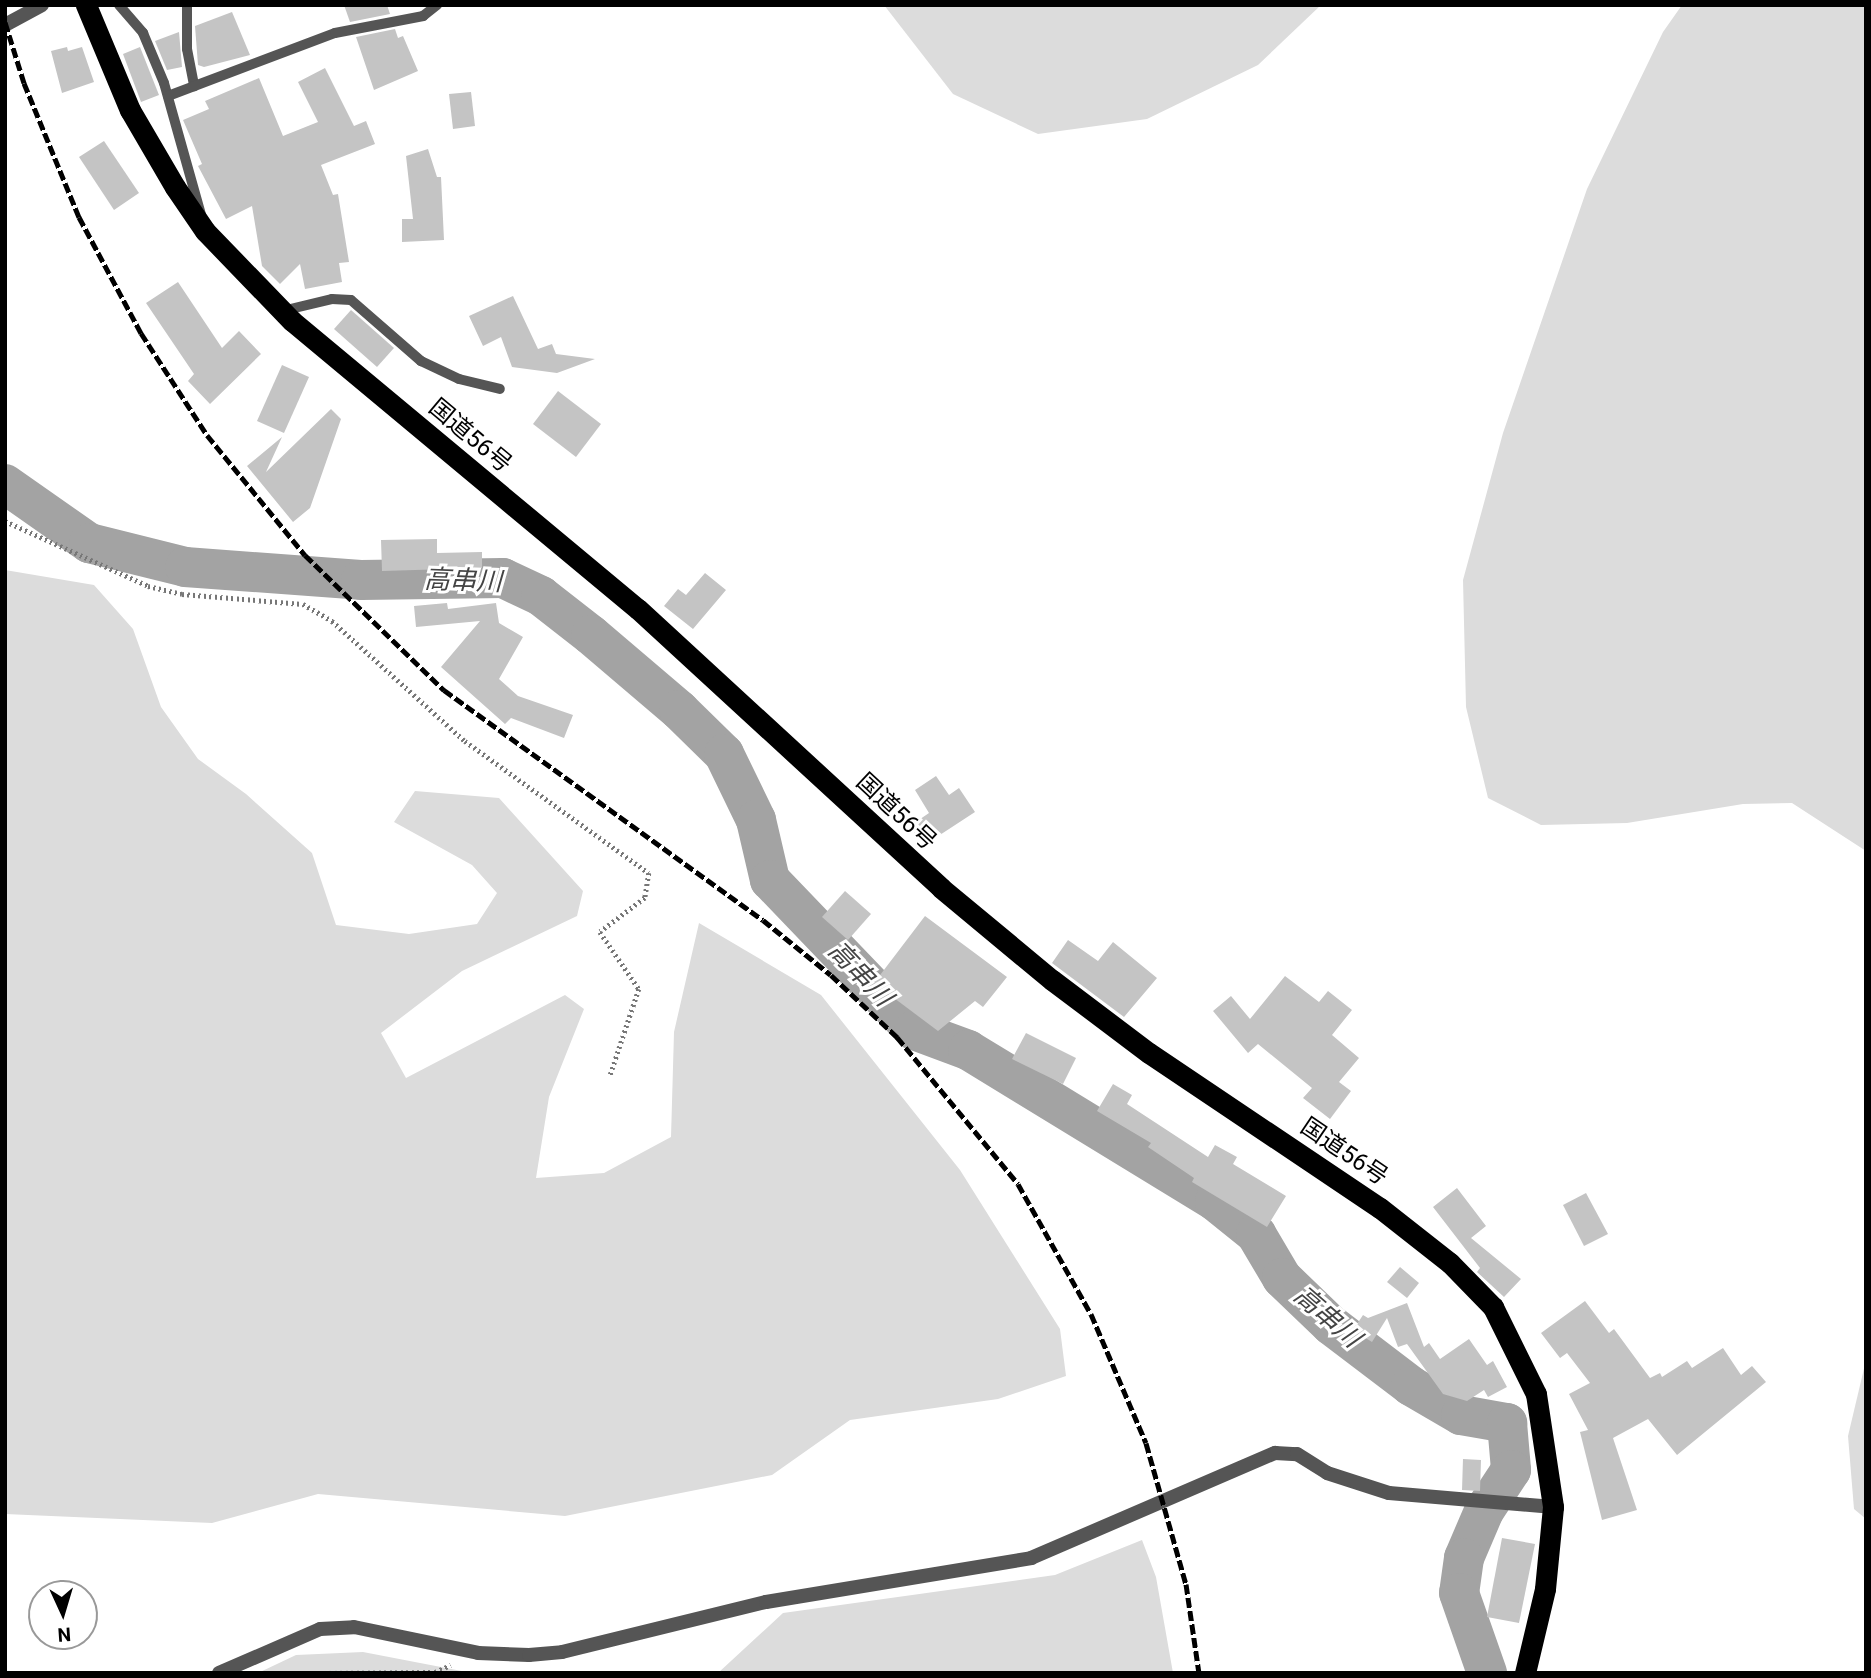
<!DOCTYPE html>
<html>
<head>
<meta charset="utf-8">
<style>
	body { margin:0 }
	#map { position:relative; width:1871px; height:1678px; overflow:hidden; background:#fff; font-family:Roboto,"Noto Sans JP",sans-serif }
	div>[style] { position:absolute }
	.green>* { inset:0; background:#dcdcdc }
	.river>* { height:40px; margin:-20px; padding:0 20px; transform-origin:20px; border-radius:20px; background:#a3a3a3 }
	.building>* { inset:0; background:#c4c4c4 }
	.path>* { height:4.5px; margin-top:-2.25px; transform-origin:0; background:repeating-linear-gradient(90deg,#777 0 2px,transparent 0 5.5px) }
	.lane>* { height:10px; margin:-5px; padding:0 5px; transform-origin:5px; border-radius:5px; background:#555 }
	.street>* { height:14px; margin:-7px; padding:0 7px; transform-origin:7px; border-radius:7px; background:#555 }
	.highway>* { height:21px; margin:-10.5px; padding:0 10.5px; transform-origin:10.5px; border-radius:10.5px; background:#000 }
	.rail>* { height:5px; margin-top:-2.5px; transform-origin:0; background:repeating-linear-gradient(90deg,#000 0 10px,transparent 0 13.5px) }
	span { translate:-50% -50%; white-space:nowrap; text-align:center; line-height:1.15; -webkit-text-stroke:6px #fff; paint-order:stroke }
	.street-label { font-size:24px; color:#000 }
	.water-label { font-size:26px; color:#444; font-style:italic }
	.frame { position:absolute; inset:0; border:7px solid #000; pointer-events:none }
	.north { position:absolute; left:28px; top:1580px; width:70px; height:70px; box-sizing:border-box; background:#fff; border:2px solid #999; border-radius:50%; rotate:176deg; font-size:19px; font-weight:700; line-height:28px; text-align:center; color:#000 }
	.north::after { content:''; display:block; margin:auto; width:24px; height:32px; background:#000; clip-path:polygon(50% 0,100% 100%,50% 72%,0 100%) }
</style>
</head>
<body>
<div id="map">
	<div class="green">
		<div style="clip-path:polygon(884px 5px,1321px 5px,1258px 65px,1147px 119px,1038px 134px,953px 94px)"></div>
		<div style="clip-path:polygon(1682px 5px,1866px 5px,1866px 851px,1792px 803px,1743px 804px,1627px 823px,1541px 825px,1488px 798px,1466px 707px,1463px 580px,1503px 433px,1587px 189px,1663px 32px)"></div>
		<div style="clip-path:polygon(5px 570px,94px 585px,133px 629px,161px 707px,198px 759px,246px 794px,312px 853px,336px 925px,409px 934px,477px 924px,497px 893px,472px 865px,394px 822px,415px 791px,499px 798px,583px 891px,577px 916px,462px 971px,381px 1033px,406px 1078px,565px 995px,584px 1009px,549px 1097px,536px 1178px,604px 1173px,671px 1137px,674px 1032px,699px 923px,821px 995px,960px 1170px,1060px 1329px,1066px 1376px,998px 1399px,850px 1420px,772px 1475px,565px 1516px,318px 1494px,212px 1523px,5px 1514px)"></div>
		<div style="clip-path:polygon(1866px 1360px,1866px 1519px,1854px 1509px,1848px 1436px)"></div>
		<div style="clip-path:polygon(1142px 1540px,1156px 1577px,1173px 1673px,718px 1673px,783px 1613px,1055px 1575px)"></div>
		<div style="clip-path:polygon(363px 1652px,472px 1673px,258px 1673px,296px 1655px)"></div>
	</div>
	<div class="river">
		<div style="left:5px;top:484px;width:103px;rotate:35.1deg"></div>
		<div style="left:89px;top:543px;width:99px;rotate:14deg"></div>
		<div style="left:185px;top:567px;width:176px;rotate:4.2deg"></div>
		<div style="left:361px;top:580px;width:142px;rotate:-0.8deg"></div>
		<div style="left:503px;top:578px;width:42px;rotate:25.3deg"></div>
		<div style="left:541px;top:596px;width:63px;rotate:38deg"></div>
		<div style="left:591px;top:635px;width:116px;rotate:40.4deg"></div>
		<div style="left:679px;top:710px;width:63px;rotate:44.4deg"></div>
		<div style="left:724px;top:754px;width:73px;rotate:64.1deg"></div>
		<div style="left:756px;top:820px;width:62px;rotate:76.9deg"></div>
		<div style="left:770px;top:880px;width:208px;rotate:46.2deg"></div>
		<div style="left:914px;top:1030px;width:58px;rotate:20.3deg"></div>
		<div style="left:968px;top:1050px;width:289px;rotate:31.4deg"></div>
		<div style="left:1215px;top:1201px;width:53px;rotate:38.8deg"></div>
		<div style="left:1256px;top:1234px;width:51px;rotate:59.4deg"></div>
		<div style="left:1282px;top:1278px;width:68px;rotate:43.8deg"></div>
		<div style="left:1331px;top:1325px;width:101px;rotate:37.3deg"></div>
		<div style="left:1411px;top:1386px;width:58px;rotate:30.1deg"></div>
		<div style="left:1461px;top:1415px;width:47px;rotate:9.9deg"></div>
		<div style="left:1507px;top:1423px;width:47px;rotate:85.1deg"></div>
		<div style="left:1511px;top:1470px;width:49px;rotate:123.4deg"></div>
		<div style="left:1484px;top:1511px;width:51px;rotate:113.1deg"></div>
		<div style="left:1464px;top:1558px;width:35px;rotate:98deg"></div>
		<div style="left:1459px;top:1593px;width:85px;rotate:70.7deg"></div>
	</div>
	<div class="building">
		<div style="clip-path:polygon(344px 5px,387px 5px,390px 14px,350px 22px)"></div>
		<div style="clip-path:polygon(232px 12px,250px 55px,204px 67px,198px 65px,195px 26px)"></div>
		<div style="clip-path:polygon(395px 29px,398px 38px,403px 36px,418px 71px,374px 90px,356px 37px)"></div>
		<div style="clip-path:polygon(179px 32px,182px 67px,167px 70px,155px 41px)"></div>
		<div style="clip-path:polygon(67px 47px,68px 51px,82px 47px,94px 82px,62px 93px,51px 51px)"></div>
		<div style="clip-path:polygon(140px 47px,159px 95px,141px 102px,123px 54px)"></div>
		<div style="clip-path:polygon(325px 68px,354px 126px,366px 121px,375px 144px,321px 165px,333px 195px,338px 194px,349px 262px,339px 263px,342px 282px,305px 289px,300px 264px,280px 284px,262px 266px,252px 206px,226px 219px,198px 166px,202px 164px,183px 120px,209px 109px,205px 101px,259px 78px,283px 136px,318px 122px,298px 82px)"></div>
		<div style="clip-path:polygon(471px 92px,475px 126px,453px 129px,449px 94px)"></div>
		<div style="clip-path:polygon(104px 141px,139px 193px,114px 210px,79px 157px)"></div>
		<div style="clip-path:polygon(428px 149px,437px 177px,441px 177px,444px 240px,402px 242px,402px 219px,413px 219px,406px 156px)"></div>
		<div style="clip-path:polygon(178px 282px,222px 348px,239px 331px,261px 354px,210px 404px,188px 381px,194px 374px,146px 303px)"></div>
		<div style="clip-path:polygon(513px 296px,538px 349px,552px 344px,556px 354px,595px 359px,557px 373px,512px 367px,501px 337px,483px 346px,469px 316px)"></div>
		<div style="clip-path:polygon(351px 310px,394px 348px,377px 367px,334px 329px)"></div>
		<div style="clip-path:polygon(282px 365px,309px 377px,284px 433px,257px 421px)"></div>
		<div style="clip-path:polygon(558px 391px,601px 424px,576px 457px,533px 424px)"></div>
		<div style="clip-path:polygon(331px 409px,341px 419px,317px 488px,310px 508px,293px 522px,247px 466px,282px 437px,266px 472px)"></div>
		<div style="clip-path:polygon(437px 539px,437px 553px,482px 552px,482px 568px,382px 571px,381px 540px)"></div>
		<div style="clip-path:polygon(705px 573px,726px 590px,693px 629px,664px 606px,678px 589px,686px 595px)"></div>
		<div style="clip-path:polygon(447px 603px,448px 609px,496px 603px,499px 623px,523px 637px,499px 679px,518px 696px,573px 715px,564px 738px,511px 718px,505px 724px,441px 667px,480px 621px,416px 627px,414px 606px)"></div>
		<div style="clip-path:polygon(936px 776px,949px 795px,959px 788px,975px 812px,923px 846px,910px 826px,929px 813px,915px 790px)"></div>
		<div style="clip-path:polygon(845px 891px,871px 914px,848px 940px,822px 917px)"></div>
		<div style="clip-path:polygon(925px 916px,1007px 977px,983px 1007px,975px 1001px,938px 1031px,874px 983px)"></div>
		<div style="clip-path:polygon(1068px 940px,1098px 961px,1113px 942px,1157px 978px,1124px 1017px,1052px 963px)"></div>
		<div style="clip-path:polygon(1285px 976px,1319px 1002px,1328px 991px,1352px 1010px,1332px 1035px,1359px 1058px,1339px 1082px,1351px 1091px,1330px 1119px,1303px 1098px,1312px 1088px,1258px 1044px,1248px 1053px,1213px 1011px,1231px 996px,1250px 1019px)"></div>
		<div style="clip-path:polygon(1026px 1033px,1076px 1058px,1063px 1084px,1012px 1059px)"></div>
		<div style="clip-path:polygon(1113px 1084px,1132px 1095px,1127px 1104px,1208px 1157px,1215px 1145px,1237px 1157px,1233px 1164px,1286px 1196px,1267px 1227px,1192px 1182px,1194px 1178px,1148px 1147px,1151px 1143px,1097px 1111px)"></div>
		<div style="clip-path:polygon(1457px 1188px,1486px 1226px,1471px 1238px,1521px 1279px,1504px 1297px,1477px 1272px,1480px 1268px,1433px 1207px)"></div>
		<div style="clip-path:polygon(1586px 1193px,1608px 1234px,1584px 1246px,1563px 1205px)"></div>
		<div style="clip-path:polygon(1400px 1267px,1419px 1283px,1407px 1298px,1387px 1282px)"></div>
		<div style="clip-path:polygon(1585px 1301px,1609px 1333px,1614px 1329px,1650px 1378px,1660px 1373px,1662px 1377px,1687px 1361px,1692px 1368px,1723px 1348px,1741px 1375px,1752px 1366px,1766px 1382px,1677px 1455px,1648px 1419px,1613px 1438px,1637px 1510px,1602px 1520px,1580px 1432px,1588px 1430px,1569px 1394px,1590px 1383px,1567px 1353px,1560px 1358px,1541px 1333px)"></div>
		<div style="clip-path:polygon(1407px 1303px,1424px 1347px,1429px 1343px,1440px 1359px,1469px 1339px,1487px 1365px,1493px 1361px,1507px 1387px,1488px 1397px,1484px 1390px,1467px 1401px,1443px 1394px,1407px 1344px,1398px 1347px,1387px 1318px,1372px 1342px,1353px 1330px,1363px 1315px,1368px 1318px)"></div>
		<div style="clip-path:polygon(1463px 1459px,1481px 1460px,1480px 1491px,1462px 1490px)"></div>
		<div style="clip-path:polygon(1502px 1538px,1535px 1544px,1519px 1623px,1487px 1617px)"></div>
	</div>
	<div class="path">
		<div style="left:5px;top:521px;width:157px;rotate:24.4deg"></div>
		<div style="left:148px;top:586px;width:35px;rotate:13deg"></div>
		<div style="left:182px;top:594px;width:121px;rotate:4.7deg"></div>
		<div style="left:303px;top:604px;width:34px;rotate:30deg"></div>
		<div style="left:332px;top:621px;width:179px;rotate:42.1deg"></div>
		<div style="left:465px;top:741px;width:226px;rotate:35.7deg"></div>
		<div style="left:649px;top:873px;width:25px;rotate:99deg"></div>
		<div style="left:645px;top:898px;width:56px;rotate:142.9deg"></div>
		<div style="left:600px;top:932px;width:69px;rotate:55.6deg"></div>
		<div style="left:639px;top:989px;width:92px;rotate:108.4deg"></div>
		<div style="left:324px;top:1673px;width:111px;rotate:-0.5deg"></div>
		<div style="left:435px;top:1672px;width:17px;rotate:-24deg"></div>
	</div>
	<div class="lane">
		<div style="left:119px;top:5px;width:37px;rotate:49deg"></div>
		<div style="left:143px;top:33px;width:54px;rotate:67.2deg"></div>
		<div style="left:164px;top:83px;width:137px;rotate:74.3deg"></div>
		<div style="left:187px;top:5px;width:44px;rotate:90deg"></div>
		<div style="left:187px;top:49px;width:38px;rotate:79deg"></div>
		<div style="left:168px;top:96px;width:178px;rotate:-20.7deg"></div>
		<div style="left:335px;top:33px;width:90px;rotate:-10.9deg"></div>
		<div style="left:423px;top:16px;width:18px;rotate:-38deg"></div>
		<div style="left:282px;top:311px;width:51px;rotate:-13.5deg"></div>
		<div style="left:332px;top:299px;width:19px;rotate:3deg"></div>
		<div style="left:351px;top:300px;width:93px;rotate:41.1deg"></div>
		<div style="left:421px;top:361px;width:42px;rotate:25.3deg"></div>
		<div style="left:459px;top:379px;width:42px;rotate:13.7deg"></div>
	</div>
	<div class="street">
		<div style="left:5px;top:25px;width:42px;rotate:-28.4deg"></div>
		<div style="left:219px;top:1673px;width:110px;rotate:-23.5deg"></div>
		<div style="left:320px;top:1629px;width:34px;rotate:-3deg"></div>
		<div style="left:354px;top:1627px;width:127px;rotate:11.8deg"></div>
		<div style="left:478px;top:1653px;width:51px;rotate:2.2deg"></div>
		<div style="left:529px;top:1655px;width:33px;rotate:-5deg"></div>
		<div style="left:562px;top:1652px;width:210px;rotate:-13.8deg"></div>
		<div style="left:766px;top:1602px;width:269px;rotate:-9.4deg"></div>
		<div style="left:1031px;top:1558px;width:266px;rotate:-23.3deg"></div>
		<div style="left:1275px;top:1453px;width:22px;rotate:3deg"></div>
		<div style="left:1297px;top:1454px;width:36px;rotate:32deg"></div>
		<div style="left:1327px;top:1473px;width:65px;rotate:17.9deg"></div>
		<div style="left:1389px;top:1493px;width:165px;rotate:4.9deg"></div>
	</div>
	<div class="highway">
		<div style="left:86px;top:5px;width:114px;rotate:67.3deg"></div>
		<div style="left:130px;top:110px;width:89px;rotate:59.7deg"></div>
		<div style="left:175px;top:187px;width:53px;rotate:55.7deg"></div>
		<div style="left:205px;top:231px;width:125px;rotate:46deg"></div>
		<div style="left:292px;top:321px;width:450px;rotate:39.8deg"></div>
		<div style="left:638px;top:609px;width:412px;rotate:42.6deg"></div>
		<div style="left:941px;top:888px;width:144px;rotate:39.7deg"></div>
		<div style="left:1052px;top:980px;width:121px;rotate:37deg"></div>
		<div style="left:1149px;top:1053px;width:278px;rotate:33.9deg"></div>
		<div style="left:1380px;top:1208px;width:89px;rotate:38.2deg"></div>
		<div style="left:1450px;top:1263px;width:62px;rotate:45.7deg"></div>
		<div style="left:1493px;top:1307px;width:97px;rotate:63.7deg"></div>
		<div style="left:1536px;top:1394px;width:114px;rotate:81.4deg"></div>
		<div style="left:1553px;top:1507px;width:82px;rotate:95.6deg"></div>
		<div style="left:1545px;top:1589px;width:86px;rotate:103.4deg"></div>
	</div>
	<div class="rail">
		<div style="left:5px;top:22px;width:64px;rotate:72.7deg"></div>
		<div style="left:24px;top:83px;width:145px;rotate:67.7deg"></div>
		<div style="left:79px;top:217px;width:132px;rotate:61.9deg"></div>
		<div style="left:141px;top:333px;width:121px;rotate:57.1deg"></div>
		<div style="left:207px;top:435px;width:155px;rotate:50.8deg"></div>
		<div style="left:305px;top:555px;width:194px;rotate:44.2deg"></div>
		<div style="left:444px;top:690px;width:393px;rotate:35.8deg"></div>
		<div style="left:763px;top:920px;width:87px;rotate:39deg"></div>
		<div style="left:831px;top:975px;width:91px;rotate:43.2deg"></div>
		<div style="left:897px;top:1037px;width:190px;rotate:50.5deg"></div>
		<div style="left:1018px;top:1184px;width:149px;rotate:60.7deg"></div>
		<div style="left:1091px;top:1314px;width:140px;rotate:66.9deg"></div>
		<div style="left:1146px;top:1443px;width:147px;rotate:74.2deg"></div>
		<div style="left:1186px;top:1584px;width:90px;rotate:81.7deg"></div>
	</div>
	<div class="street-label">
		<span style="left:470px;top:436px;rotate:40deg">国道56号</span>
		<span style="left:896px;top:812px;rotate:43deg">国道56号</span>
		<span style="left:1344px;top:1152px;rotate:34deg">国道56号</span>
	</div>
	<div class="water-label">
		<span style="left:463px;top:581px;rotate:2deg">高串川</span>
		<span style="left:860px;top:974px;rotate:46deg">高串川</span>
		<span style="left:1327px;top:1317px;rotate:41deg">高串川</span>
	</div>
	<div class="frame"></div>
	<div class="north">N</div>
</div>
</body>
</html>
